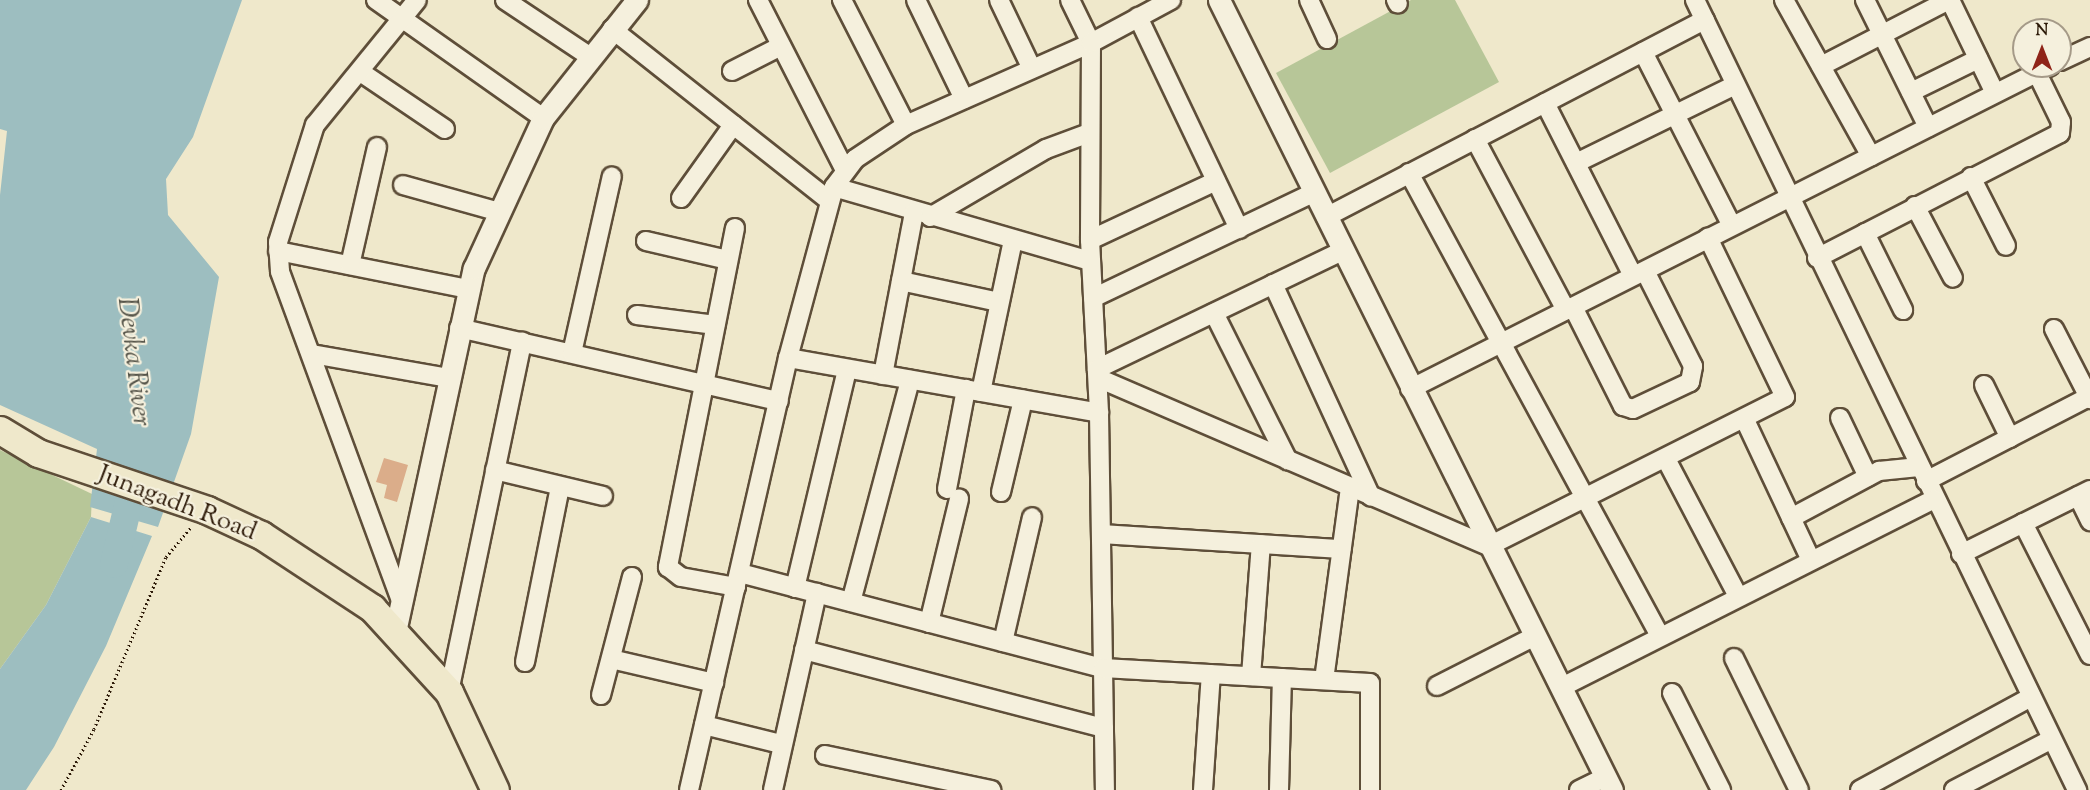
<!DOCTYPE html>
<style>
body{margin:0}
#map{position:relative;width:2090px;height:790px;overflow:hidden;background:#efe8cb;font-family:"Sorts Mill Goudy",serif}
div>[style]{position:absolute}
.green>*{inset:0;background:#b7c698}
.water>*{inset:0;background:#9dbec0}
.river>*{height:28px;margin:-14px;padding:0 14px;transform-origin:14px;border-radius:14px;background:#9dbec0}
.building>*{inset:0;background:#dbad8a}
.path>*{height:3px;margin-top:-1.5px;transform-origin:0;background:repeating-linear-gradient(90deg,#2d1a08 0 1.5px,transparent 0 4.5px)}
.roads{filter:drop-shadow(2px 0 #5e4e39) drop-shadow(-2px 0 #5e4e39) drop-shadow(0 2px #5e4e39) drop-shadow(0 -2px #5e4e39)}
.minor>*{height:18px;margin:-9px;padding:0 9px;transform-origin:9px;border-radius:9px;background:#f5f0dd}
.tertiary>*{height:21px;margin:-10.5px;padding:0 10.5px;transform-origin:10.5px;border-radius:10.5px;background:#f5f0dd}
.primary>*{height:27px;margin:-13.5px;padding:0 13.5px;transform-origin:13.5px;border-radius:13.5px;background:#efe8cb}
span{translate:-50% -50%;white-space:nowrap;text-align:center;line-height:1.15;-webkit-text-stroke:4.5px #f5f0dd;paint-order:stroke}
.street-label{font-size:26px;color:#2d1a08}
.water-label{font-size:27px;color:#545348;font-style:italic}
.north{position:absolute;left:2012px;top:18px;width:60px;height:60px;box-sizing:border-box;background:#f5f0dd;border:2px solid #a59a88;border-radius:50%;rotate:0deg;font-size:16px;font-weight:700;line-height:24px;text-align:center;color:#2d1a08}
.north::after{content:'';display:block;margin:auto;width:21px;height:27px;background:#8f2418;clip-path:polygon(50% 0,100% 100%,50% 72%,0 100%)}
</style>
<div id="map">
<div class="green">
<i style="clip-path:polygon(1411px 0,1455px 0,1499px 82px,1330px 173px,1276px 73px)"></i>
<i style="clip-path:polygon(0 450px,92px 494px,91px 517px,46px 605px,0 669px)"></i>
</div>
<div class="water">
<i style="clip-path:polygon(0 0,242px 0,193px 137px,166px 179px,168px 215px,219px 277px,191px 434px,158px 527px,90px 507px,97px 449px,0 405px,0 195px,7px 131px,0 129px)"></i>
<i style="clip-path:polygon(91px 517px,152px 536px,106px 646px,54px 747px,26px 790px,0 790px,0 669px,46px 605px)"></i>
</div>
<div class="river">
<i style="left:114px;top:564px;width:85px;rotate:-76.5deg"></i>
</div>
<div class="building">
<i style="clip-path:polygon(384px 458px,408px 465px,397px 502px,384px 498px,387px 485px,376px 482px)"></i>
</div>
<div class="path">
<i style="left:61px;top:790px;width:69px;rotate:-61.6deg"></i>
<i style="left:94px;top:729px;width:186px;rotate:-67.3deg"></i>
<i style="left:166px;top:557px;width:39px;rotate:-50deg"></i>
</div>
<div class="roads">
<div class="minor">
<i style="left:376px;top:0;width:204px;rotate:35.2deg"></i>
<i style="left:505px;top:0;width:101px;rotate:33.7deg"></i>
<i style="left:758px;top:0;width:191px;rotate:62.9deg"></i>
<i style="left:842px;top:0;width:140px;rotate:62.9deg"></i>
<i style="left:916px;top:0;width:110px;rotate:64.1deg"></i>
<i style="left:999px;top:0;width:76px;rotate:64.4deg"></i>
<i style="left:1070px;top:0;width:48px;rotate:64deg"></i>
<i style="left:1091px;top:43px;width:197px;rotate:90.3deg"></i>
<i style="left:1090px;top:240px;width:173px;rotate:87deg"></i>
<i style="left:1099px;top:413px;width:377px;rotate:89.1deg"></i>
<i style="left:1309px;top:0;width:43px;rotate:65.2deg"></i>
<i style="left:1396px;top:0;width:4px;rotate:63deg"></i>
<i style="left:1695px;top:0;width:878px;rotate:64.19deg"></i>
<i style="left:1784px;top:0;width:179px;rotate:60.9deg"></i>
<i style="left:1865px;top:0;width:142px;rotate:63.6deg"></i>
<i style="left:1950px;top:0;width:103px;rotate:64.2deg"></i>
<i style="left:1138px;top:17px;width:235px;rotate:64.5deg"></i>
<i style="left:612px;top:29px;width:274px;rotate:38.3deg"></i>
<i style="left:1643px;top:52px;width:195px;rotate:62.9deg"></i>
<i style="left:2060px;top:61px;width:33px;rotate:-25deg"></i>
<i style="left:1821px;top:66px;width:144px;rotate:-27.3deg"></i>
<i style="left:732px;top:71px;width:55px;rotate:-27deg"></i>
<i style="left:362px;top:73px;width:100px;rotate:34deg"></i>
<i style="left:1911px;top:92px;width:75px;rotate:-26.2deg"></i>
<i style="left:1545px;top:103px;width:194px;rotate:63deg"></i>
<i style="left:1475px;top:139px;width:194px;rotate:62deg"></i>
<i style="left:1576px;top:163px;width:177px;rotate:-26.1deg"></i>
<i style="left:1409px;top:173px;width:527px;rotate:61.54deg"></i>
<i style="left:1971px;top:177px;width:77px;rotate:63.1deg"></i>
<i style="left:403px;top:185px;width:101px;rotate:15.6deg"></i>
<i style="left:834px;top:187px;width:267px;rotate:16.1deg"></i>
<i style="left:681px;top:198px;width:90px;rotate:-54.5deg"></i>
<i style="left:1915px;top:206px;width:81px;rotate:62.2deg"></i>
<i style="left:930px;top:217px;width:134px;rotate:-30.4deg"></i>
<i style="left:1046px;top:149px;width:46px;rotate:-20.4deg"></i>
<i style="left:1326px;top:217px;width:427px;rotate:-27.5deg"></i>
<i style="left:735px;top:228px;width:346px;rotate:101.2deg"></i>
<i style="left:668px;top:567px;width:16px;rotate:38deg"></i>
<i style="left:681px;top:577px;width:56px;rotate:10.3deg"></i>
<i style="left:1865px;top:233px;width:86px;rotate:63.7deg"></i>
<i style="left:1090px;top:240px;width:139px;rotate:-25.1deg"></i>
<i style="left:646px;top:241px;width:84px;rotate:13deg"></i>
<i style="left:278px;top:251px;width:195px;rotate:11.3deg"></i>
<i style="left:1817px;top:258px;width:273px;rotate:-27.2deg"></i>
<i style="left:2060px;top:133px;width:11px;rotate:-85deg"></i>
<i style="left:2061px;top:122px;width:55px;rotate:-116.1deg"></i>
<i style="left:350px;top:265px;width:121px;rotate:-77.1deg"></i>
<i style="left:901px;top:281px;width:100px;rotate:12.1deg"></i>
<i style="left:1273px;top:284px;width:234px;rotate:65.3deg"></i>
<i style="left:1093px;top:298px;width:244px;rotate:-25.5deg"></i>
<i style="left:1573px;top:307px;width:111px;rotate:63.2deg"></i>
<i style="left:1623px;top:406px;width:10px;rotate:17deg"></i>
<i style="left:1633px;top:409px;width:63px;rotate:-25.3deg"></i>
<i style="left:1690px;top:382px;width:16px;rotate:-79deg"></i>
<i style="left:1693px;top:366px;width:106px;rotate:-116.8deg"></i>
<i style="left:1214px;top:313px;width:165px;rotate:63.4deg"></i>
<i style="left:637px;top:315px;width:79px;rotate:7.3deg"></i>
<i style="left:459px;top:328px;width:328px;rotate:12.9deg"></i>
<i style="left:2054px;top:329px;width:79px;rotate:62.8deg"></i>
<i style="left:572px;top:353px;width:181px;rotate:-77.3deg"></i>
<i style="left:312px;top:354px;width:138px;rotate:10deg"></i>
<i style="left:788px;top:358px;width:316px;rotate:10deg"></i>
<i style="left:1097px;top:369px;width:272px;rotate:-25.7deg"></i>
<i style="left:883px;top:375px;width:165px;rotate:-79.2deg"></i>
<i style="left:1098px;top:378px;width:426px;rotate:23.3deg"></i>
<i style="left:1489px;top:546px;width:331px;rotate:-26.7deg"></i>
<i style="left:1785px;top:397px;width:177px;rotate:-115.8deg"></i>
<i style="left:1984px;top:385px;width:59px;rotate:63.9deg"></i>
<i style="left:1410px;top:389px;width:717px;rotate:-26.78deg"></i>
<i style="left:981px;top:392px;width:155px;rotate:-78.1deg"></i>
<i style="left:1840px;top:418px;width:65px;rotate:64.6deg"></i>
<i style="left:1745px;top:420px;width:153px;rotate:64.8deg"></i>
<i style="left:1666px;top:459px;width:155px;rotate:62.3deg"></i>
<i style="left:495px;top:470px;width:111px;rotate:13.5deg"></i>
<i style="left:1926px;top:481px;width:183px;rotate:-27.3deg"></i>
<i style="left:947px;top:489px;width:102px;rotate:-79.2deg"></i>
<i style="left:1001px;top:492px;width:95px;rotate:-76.6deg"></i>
<i style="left:2078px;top:496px;width:28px;rotate:64deg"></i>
<i style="left:1791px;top:518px;width:100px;rotate:-28.1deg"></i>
<i style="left:1879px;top:471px;width:40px;rotate:-5.7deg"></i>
<i style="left:2023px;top:523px;width:148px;rotate:63.1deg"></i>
<i style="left:1101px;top:534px;width:241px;rotate:3.6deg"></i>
<i style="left:1961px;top:554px;width:144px;rotate:-26.4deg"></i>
<i style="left:740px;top:573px;width:375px;rotate:14.7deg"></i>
<i style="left:1103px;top:668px;width:267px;rotate:3.2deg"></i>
<i style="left:1370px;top:683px;width:107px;rotate:90deg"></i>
<i style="left:795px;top:588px;width:225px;rotate:-76.6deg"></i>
<i style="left:400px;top:598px;width:348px;rotate:-110.2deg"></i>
<i style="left:280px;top:271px;width:29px;rotate:-94deg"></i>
<i style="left:278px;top:242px;width:123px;rotate:-72.5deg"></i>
<i style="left:315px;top:125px;width:161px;rotate:-50.8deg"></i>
<i style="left:851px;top:602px;width:230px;rotate:-75.1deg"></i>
<i style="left:929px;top:623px;width:128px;rotate:-76.4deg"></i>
<i style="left:1003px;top:642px;width:128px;rotate:-76.9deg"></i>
<i style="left:804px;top:650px;width:310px;rotate:14.6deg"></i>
<i style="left:1734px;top:658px;width:147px;rotate:63.8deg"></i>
<i style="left:611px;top:659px;width:106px;rotate:13.1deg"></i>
<i style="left:525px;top:662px;width:178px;rotate:-78.7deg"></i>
<i style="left:1251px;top:676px;width:132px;rotate:-85.7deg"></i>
<i style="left:1324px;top:680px;width:194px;rotate:-82.3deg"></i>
<i style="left:1437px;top:686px;width:110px;rotate:-27deg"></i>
<i style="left:1562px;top:687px;width:417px;rotate:-26.8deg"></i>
<i style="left:449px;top:692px;width:358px;rotate:-78.2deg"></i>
<i style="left:1672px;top:693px;width:109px;rotate:63.2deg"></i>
<i style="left:601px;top:695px;width:122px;rotate:-75.3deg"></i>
<i style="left:704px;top:725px;width:79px;rotate:13.9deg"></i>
<i style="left:825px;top:755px;width:170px;rotate:11.9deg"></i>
<i style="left:689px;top:790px;width:443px;rotate:-77.1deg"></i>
<i style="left:788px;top:358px;width:177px;rotate:-74.9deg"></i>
<i style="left:834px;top:187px;width:35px;rotate:-53deg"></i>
<i style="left:855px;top:159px;width:61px;rotate:-33.7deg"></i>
<i style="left:906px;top:125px;width:202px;rotate:-23.9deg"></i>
<i style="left:1091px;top:43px;width:91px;rotate:-28.3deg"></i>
<i style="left:773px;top:790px;width:202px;rotate:-77.4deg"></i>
<i style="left:1203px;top:790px;width:116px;rotate:-86.1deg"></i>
<i style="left:1279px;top:790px;width:112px;rotate:-88.5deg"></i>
<i style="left:1579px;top:790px;width:30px;rotate:-26deg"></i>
<i style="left:1860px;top:790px;width:195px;rotate:-28.5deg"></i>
<i style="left:1954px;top:790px;width:110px;rotate:-27.5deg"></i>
</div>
<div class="tertiary">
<i style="left:1219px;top:0;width:882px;rotate:63.55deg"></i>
<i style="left:395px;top:632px;width:372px;rotate:-77.8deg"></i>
<i style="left:474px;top:268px;width:165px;rotate:-65.3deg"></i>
<i style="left:543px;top:118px;width:151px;rotate:-51.5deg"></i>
</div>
<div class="primary">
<i style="left:0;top:430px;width:44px;rotate:31.2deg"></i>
<i style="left:38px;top:453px;width:178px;rotate:18.6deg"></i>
<i style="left:207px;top:510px;width:60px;rotate:24.8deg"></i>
<i style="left:261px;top:535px;width:133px;rotate:33.3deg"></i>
<i style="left:372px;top:608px;width:114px;rotate:47.5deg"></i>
<i style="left:449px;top:692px;width:108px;rotate:64.9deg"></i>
</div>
</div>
<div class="street-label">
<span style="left:177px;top:504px;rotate:21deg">Junagadh Road</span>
</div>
<div class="water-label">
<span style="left:133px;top:362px;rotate:83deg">Devka River</span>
</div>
<div class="north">N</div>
</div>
